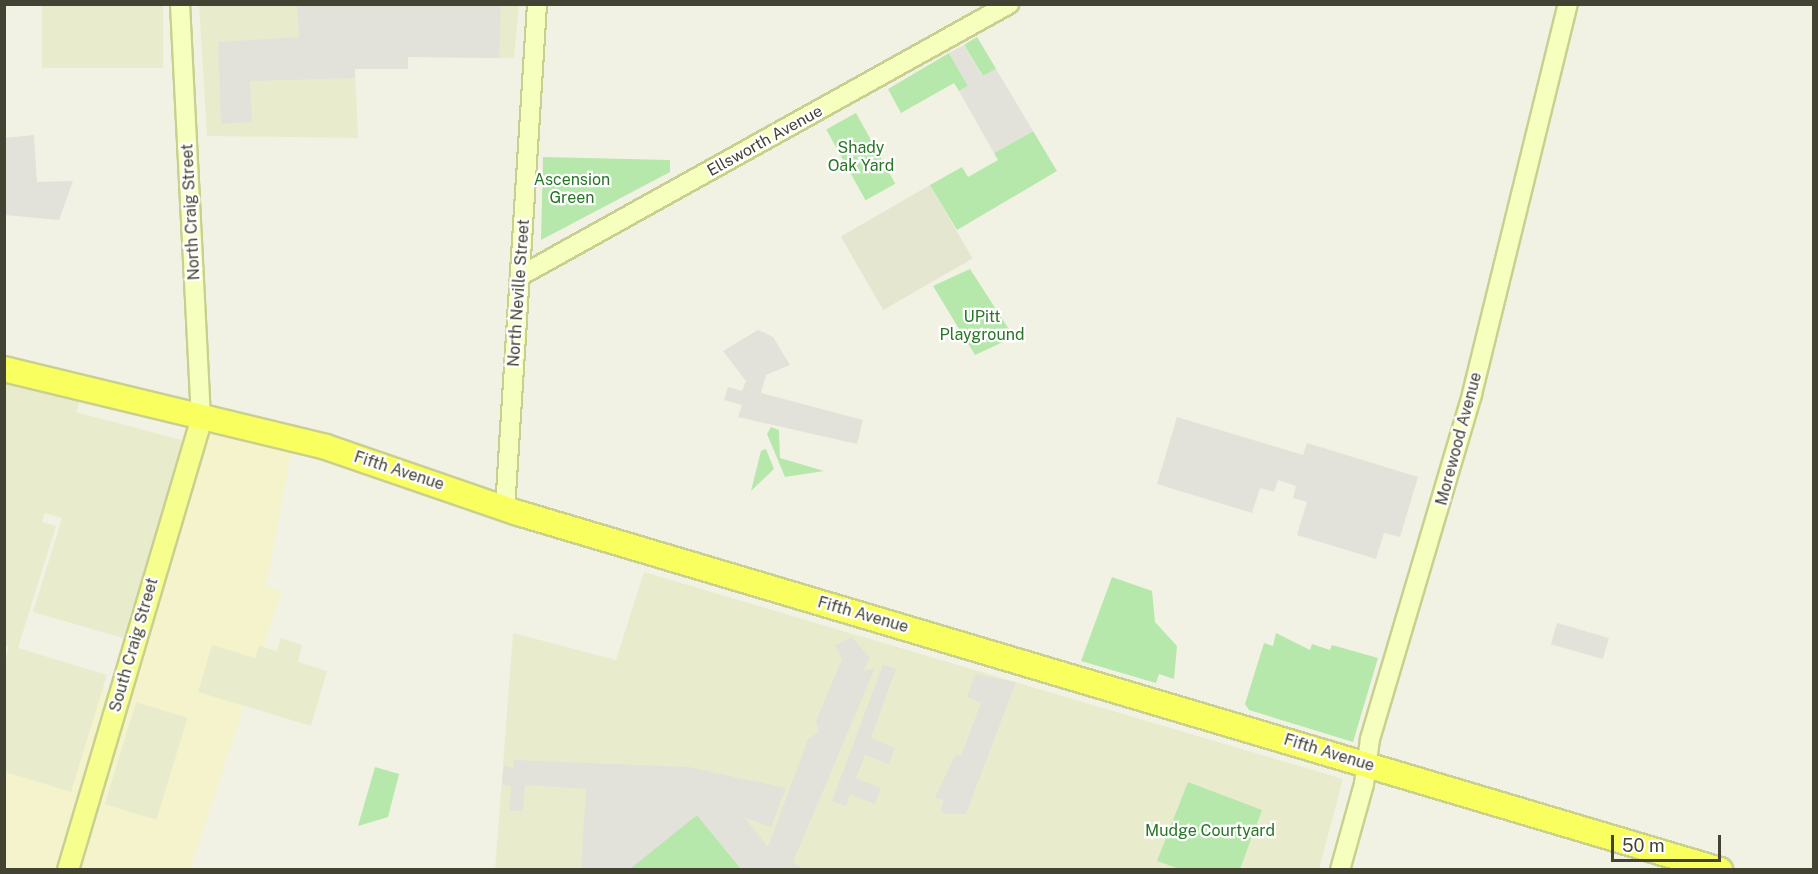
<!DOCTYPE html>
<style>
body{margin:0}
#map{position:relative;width:1818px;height:874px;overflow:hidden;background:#f1f2e3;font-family:"Public Sans",sans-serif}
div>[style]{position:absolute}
.residential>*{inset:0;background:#e5e6d0;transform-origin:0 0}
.commercial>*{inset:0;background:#f5f3cc}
.education>*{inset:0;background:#e9eccc;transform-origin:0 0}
.green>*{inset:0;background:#b5e8aa;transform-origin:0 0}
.parking>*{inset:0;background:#e2e2db;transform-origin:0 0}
.roads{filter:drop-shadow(2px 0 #c9d08f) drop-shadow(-2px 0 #c9d08f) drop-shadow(0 2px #c9d08f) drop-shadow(0 -2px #c9d08f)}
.secondary>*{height:18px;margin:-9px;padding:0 9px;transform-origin:9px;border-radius:9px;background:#f7ffbf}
.primary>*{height:20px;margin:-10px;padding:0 10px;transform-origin:10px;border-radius:10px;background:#f6ff8e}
.highway>*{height:24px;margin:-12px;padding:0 12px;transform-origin:12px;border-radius:12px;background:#faff60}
span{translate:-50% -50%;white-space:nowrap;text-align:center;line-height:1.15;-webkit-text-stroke:4.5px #fff;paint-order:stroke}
.street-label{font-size:16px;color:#434333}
.park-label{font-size:16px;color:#277626}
.frame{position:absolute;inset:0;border:6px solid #434333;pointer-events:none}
.scale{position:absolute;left:1611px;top:835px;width:110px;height:27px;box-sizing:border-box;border:3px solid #434333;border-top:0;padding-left:8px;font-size:18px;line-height:21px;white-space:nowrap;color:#434333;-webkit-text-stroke:4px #fff;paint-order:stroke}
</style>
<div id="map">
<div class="residential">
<i style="left:930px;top:185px;width:85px;height:103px;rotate:60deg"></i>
</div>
<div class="commercial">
<i style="clip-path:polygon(202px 420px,294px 438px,266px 587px,282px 591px,190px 869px,5px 869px,4px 660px,122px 695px)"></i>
</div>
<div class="education">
<i style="left:42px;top:5px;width:121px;height:63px"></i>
<i style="clip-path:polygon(199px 5px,423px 4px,519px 6px,514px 58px,408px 57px,408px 69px,355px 69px,358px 138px,207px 136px)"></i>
<i style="clip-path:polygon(4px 369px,83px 391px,76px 412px,185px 441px,123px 638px,33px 612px,62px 518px,45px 513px,42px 522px,56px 526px,18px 648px,107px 675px,71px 792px,5px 772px,4px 663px,9px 647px,4px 645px)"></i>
<i style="clip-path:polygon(644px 572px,1343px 779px,1319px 869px,495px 870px,513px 633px,616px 660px)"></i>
<i style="clip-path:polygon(281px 638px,302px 645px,298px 662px,327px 671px,311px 726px,198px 692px,212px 645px,255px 658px,259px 646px,277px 651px)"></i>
<i style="left:136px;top:702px;width:54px;height:107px;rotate:17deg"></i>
</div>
<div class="green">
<i style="left:977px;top:37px;width:37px;height:15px;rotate:59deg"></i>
<i style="clip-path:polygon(949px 53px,968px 86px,959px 91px,954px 83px,901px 113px,888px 89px)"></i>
<i style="left:856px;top:113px;width:81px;height:34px;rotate:61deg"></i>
<i style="clip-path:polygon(1033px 131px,1057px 171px,957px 230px,930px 185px,962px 167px,968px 177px,998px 160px,994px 153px)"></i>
<i style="clip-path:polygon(543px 157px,670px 160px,670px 172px,541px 240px)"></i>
<i style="clip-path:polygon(970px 269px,1014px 337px,975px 355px,933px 286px)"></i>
<i style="clip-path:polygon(771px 427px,779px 430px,780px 458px,824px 471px,785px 477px,767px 434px)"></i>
<i style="clip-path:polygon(766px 449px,774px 469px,751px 491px,761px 451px)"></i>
<i style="clip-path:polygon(1112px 577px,1152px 591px,1155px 622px,1177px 646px,1174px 679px,1159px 674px,1156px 683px,1081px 661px)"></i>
<i style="clip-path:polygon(1276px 633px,1310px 650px,1312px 644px,1330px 650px,1332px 645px,1378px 658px,1353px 742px,1249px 710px,1245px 704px,1264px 643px,1273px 646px)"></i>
<i style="clip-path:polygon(375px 767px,399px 774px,388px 817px,358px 826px)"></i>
<i style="clip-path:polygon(1188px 782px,1262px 810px,1240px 869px,1180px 869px,1157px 861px)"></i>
<i style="clip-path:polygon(697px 815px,741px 869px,626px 870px)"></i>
</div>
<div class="parking">
<i style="clip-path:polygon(297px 5px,501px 6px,499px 58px,408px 57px,408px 69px,355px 69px,355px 78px,250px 81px,252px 122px,221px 124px,218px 42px,299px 37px)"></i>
<i style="clip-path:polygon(964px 45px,982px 76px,996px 69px,1033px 131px,994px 153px,959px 91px,968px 86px,949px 53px)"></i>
<i style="clip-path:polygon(34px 135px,37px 182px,73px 181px,59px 220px,5px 215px,5px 138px)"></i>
<i style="clip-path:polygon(758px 330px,773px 337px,790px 365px,766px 375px,761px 393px,863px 420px,857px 444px,738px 417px,742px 405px,724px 400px,728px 387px,742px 391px,746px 381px,723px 351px)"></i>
<i style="clip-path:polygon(1177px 417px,1303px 455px,1307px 443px,1418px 477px,1400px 537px,1384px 533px,1376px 559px,1297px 535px,1307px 502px,1293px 498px,1296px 486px,1278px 480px,1274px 492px,1260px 488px,1252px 513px,1157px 484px)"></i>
<i style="left:1557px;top:623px;width:54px;height:22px;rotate:16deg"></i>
<i style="clip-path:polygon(852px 637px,870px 658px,863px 671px,875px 668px,793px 862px,804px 869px,741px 869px,697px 815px,630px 869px,581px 869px,586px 789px,525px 785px,523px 811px,509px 811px,511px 786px,502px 785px,504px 765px,513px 768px,514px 760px,689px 767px,786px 788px,771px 827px,745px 818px,768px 847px,808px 739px,819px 732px,816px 721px,842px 659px,835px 645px)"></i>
<i style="clip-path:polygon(883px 664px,896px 669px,871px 738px,895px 748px,889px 764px,865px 755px,856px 778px,881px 788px,875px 804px,850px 794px,846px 806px,832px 801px)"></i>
<i style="clip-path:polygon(975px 674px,1016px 682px,966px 814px,946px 814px,940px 811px,944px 800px,935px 797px,956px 754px,961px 756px,981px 703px,967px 697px)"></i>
</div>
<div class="roads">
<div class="secondary">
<i style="left:180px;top:4px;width:418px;rotate:87.1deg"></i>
<i style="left:520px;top:276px;width:560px;rotate:-29.08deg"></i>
<i style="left:505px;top:509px;width:506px;rotate:-86.37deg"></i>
<i style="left:1340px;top:870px;width:89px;rotate:-74.4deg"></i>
<i style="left:1364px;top:784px;width:45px;rotate:-82.4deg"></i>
<i style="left:1370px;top:739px;width:360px;rotate:-73.5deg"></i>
<i style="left:1472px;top:394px;width:402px;rotate:-76.2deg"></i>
</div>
<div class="primary">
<i style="left:68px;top:870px;width:468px;rotate:-73.5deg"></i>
</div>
<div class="highway">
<i style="left:4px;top:369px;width:331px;rotate:13.6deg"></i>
<i style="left:326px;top:447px;width:203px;rotate:19deg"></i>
<i style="left:518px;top:513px;width:1254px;rotate:16.54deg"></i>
</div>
</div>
<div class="street-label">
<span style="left:765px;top:141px;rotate:-29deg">Ellsworth Avenue</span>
<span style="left:191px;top:212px;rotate:-93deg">North Craig Street</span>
<span style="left:519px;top:293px;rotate:-86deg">North Neville Street</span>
<span style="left:1459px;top:439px;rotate:-75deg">Morewood Avenue</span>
<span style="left:399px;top:471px;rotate:18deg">Fifth Avenue</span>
<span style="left:863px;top:615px;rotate:16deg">Fifth Avenue</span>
<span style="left:134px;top:645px;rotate:-74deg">South Craig Street</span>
<span style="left:1329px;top:753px;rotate:17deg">Fifth Avenue</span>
</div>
<div class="park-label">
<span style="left:861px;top:157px">Shady<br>Oak Yard</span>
<span style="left:572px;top:189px">Ascension<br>Green</span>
<span style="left:982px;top:326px">UPitt<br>Playground</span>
<span style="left:1210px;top:831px">Mudge Courtyard</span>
</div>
<div class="frame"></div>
<div class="scale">50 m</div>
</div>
